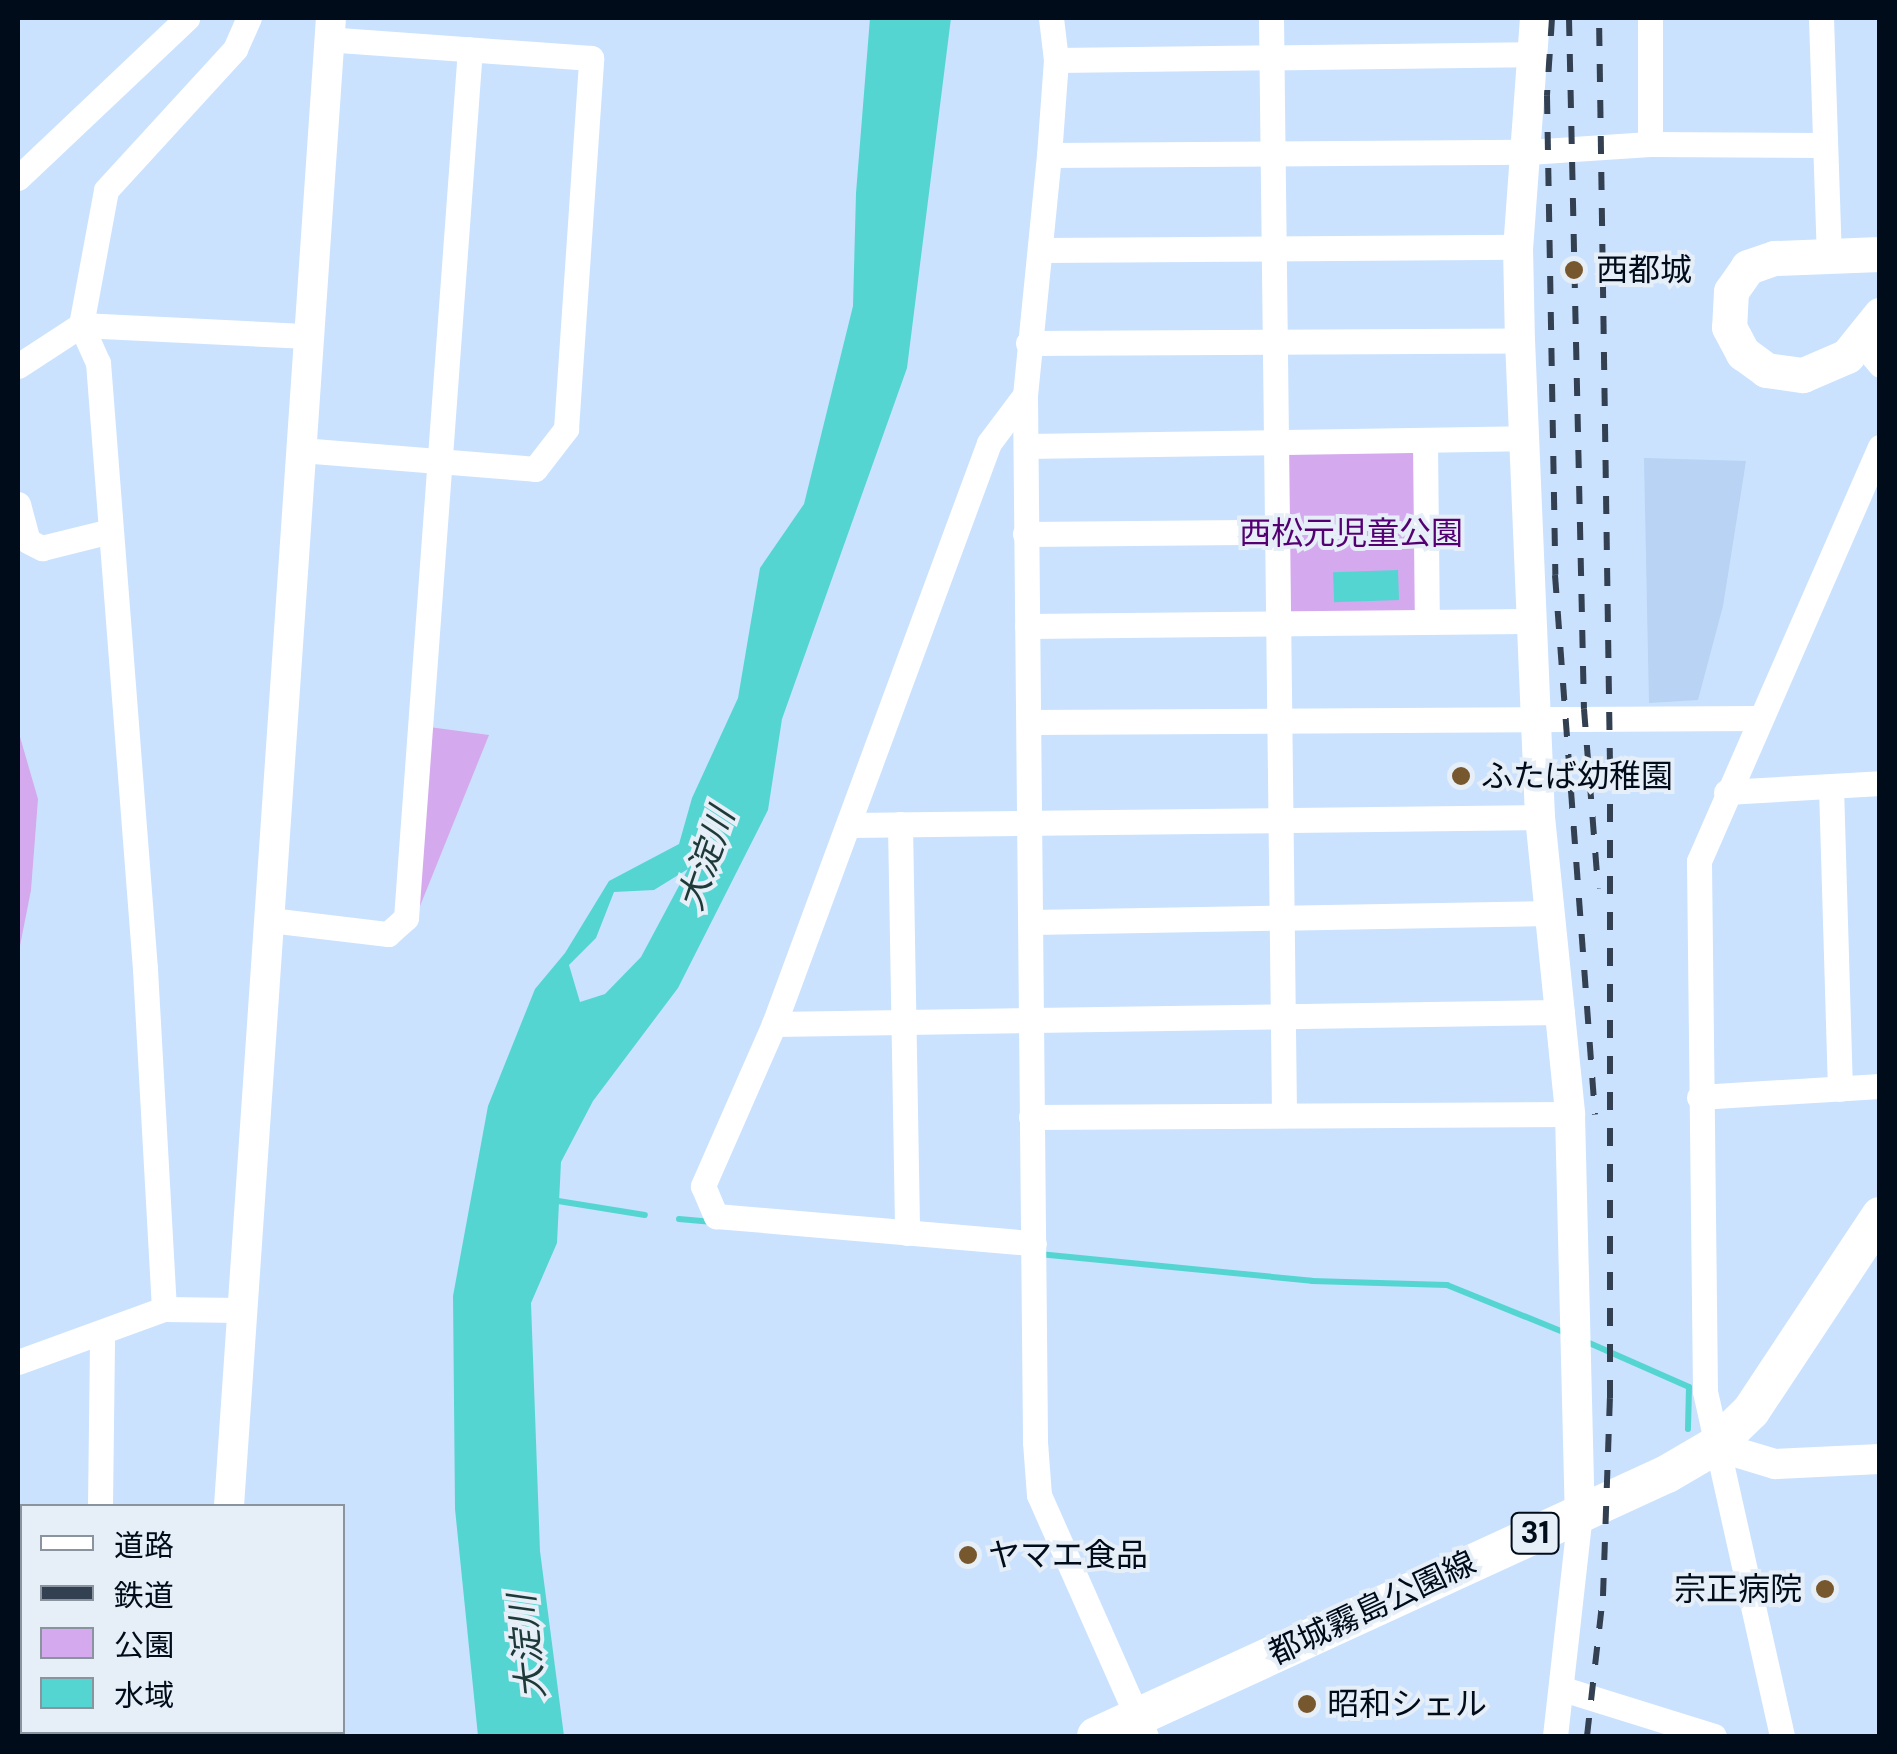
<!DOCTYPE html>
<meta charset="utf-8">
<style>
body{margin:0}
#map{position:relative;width:1897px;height:1754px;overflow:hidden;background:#cae2fe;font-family:"DM Sans","Noto Sans JP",sans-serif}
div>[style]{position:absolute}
.built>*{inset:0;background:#b8d3f3}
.green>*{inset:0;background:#d5a9ee;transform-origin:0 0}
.water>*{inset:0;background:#55d5d2;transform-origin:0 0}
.stream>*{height:6px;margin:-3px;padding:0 3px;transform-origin:3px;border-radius:3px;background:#55d5d2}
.minor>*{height:25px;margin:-12.5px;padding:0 12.5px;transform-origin:12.5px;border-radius:12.5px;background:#fff}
.tertiary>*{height:30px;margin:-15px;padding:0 15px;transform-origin:15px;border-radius:15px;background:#fff}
.secondary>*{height:35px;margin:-17.5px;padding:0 17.5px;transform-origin:17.5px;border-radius:17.5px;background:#fff}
.primary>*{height:38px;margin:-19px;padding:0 19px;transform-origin:19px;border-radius:19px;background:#fff}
.rail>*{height:6px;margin-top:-3px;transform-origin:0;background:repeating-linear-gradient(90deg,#324052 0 18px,transparent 0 36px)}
.dots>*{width:28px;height:28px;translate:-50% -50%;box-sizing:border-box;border:5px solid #e6eef7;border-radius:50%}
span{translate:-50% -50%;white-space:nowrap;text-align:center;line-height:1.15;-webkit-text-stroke:8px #e6eef7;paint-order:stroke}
.shield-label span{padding:2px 8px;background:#e6eef7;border:2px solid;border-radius:8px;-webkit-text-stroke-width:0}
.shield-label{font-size:30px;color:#010c1b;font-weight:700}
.poi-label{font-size:32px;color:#010c1b}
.left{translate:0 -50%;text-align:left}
.right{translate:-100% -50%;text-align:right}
.park-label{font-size:32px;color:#540073}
.street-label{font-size:32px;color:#010c1b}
.water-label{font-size:35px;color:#1d3938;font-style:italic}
.frame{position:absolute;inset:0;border:20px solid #010c1b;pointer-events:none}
.legend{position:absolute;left:20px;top:1504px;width:325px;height:230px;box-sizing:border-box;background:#e6eef7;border:2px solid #8a949f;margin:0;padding:12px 18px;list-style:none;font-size:30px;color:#010c1b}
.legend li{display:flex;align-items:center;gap:20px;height:50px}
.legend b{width:50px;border:2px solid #8a949f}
</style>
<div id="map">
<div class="built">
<i style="clip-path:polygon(1644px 458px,1746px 461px,1723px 606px,1698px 700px,1649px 703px)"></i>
</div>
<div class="green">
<i style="left:1275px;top:442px;width:150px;height:182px"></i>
<i style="clip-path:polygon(429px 727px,489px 735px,416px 916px)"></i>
<i style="clip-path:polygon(18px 730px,38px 799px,31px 890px,18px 956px)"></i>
</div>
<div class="water">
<i style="clip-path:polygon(evenodd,870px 18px,951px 18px,907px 368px,782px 719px,768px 810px,678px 988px,593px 1101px,561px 1162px,557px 1243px,531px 1303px,540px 1551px,564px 1736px,478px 1736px,455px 1509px,453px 1296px,488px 1106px,535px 989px,565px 953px,609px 881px,679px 844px,692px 798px,738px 698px,760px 568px,804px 504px,853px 306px,856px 193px,870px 18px,688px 869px,641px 957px,605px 994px,580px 1002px,569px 965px,596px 938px,614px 892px,654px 890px,688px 869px)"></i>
<i style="left:1398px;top:570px;width:30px;height:65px;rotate:88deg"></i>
</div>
<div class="stream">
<i style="left:552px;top:1200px;width:94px;rotate:9.2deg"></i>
<i style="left:679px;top:1219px;width:34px;rotate:5deg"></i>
<i style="left:1039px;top:1254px;width:274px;rotate:5.6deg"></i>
<i style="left:1312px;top:1281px;width:135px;rotate:1.7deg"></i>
<i style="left:1447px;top:1285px;width:128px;rotate:22deg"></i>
<i style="left:1587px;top:1342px;width:111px;rotate:23.8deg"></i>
<i style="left:1689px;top:1387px;width:42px;rotate:91.4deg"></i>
</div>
<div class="minor">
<i style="left:1051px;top:18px;width:42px;rotate:83.2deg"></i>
<i style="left:1056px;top:60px;width:95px;rotate:94.2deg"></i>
<i style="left:1049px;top:155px;width:241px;rotate:95.7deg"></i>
<i style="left:1025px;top:395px;width:1047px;rotate:89.45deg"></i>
<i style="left:1035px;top:1442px;width:53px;rotate:85.7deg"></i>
<i style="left:1039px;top:1495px;width:264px;rotate:66.1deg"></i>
<i style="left:1271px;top:18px;width:1097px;rotate:89.32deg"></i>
<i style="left:1650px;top:18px;width:126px;rotate:90deg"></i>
<i style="left:1650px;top:144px;width:172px;rotate:0.3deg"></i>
<i style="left:1821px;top:18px;width:239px;rotate:88.1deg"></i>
<i style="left:1056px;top:60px;width:478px;rotate:-0.7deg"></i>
<i style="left:1049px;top:155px;width:479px;rotate:-0.4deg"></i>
<i style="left:1528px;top:152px;width:122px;rotate:-3.8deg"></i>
<i style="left:18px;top:178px;width:233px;rotate:-43.4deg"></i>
<i style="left:1042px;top:250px;width:476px;rotate:-0.4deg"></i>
<i style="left:1861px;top:342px;width:30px;rotate:50deg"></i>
<i style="left:1028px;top:343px;width:492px;rotate:-0.3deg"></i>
<i style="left:18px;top:366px;width:75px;rotate:-33.1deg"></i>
<i style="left:81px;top:325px;width:228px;rotate:2.8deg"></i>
<i style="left:1025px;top:395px;width:60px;rotate:126.9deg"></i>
<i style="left:989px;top:443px;width:620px;rotate:110.31deg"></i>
<i style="left:774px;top:1024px;width:177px;rotate:113.7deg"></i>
<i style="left:703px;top:1186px;width:33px;rotate:67deg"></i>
<i style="left:716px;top:1216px;width:319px;rotate:4.9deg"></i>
<i style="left:1425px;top:442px;width:179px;rotate:89.4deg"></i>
<i style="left:1026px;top:446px;width:497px;rotate:-0.9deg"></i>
<i style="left:301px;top:450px;width:235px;rotate:4.6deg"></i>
<i style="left:535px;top:469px;width:51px;rotate:-52.2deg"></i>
<i style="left:566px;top:429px;width:372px;rotate:-86.1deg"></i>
<i style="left:591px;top:58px;width:263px;rotate:-175.9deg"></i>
<i style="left:18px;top:504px;width:38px;rotate:75deg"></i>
<i style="left:28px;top:541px;width:16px;rotate:27deg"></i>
<i style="left:42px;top:548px;width:70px;rotate:-14deg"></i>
<i style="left:1025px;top:534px;width:251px;rotate:-0.5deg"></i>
<i style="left:1027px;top:626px;width:502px;rotate:-0.57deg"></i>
<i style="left:1029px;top:722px;width:730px;rotate:-0.31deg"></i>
<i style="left:1831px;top:787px;width:302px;rotate:88.3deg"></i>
<i style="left:1726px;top:792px;width:154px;rotate:-3.3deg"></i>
<i style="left:900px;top:824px;width:409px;rotate:89deg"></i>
<i style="left:850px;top:825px;width:690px;rotate:-0.66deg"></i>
<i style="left:270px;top:920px;width:119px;rotate:6.8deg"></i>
<i style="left:388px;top:934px;width:24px;rotate:-42deg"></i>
<i style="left:406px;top:918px;width:871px;rotate:-85.79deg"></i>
<i style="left:1031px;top:922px;width:520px;rotate:-0.99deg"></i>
<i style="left:774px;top:1024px;width:788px;rotate:-0.87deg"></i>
<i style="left:1699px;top:1097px;width:181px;rotate:-3.5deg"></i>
<i style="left:1031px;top:1117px;width:539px;rotate:-0.32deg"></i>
<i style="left:164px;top:1309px;width:341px;rotate:-93.2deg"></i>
<i style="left:145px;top:969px;width:608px;rotate:-94.43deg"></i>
<i style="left:98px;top:363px;width:42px;rotate:-114.1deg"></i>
<i style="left:81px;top:325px;width:137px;rotate:-79.5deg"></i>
<i style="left:106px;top:190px;width:191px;rotate:-47.5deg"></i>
<i style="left:235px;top:49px;width:34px;rotate:-66deg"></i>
<i style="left:18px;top:1362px;width:155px;rotate:-20deg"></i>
<i style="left:164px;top:1309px;width:78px;rotate:0.7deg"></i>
<i style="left:100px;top:1506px;width:172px;rotate:-89.3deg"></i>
<i style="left:18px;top:1647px;width:4px"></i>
<i style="left:1563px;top:1689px;width:158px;rotate:17.3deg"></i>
<i style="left:95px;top:1736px;width:4px;rotate:-90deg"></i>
<i style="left:1555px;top:1736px;width:225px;rotate:-83.6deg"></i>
<i style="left:1782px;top:1736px;width:353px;rotate:-102.6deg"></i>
<i style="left:1705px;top:1391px;width:530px;rotate:-90.65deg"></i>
<i style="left:1699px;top:861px;width:452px;rotate:-66.4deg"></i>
</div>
<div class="tertiary">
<i style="left:1535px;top:18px;width:230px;rotate:94.2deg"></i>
<i style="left:1518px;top:247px;width:93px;rotate:88.8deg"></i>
<i style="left:1520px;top:340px;width:477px;rotate:87.6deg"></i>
<i style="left:1540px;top:817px;width:299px;rotate:84.2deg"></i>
<i style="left:1570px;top:1114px;width:398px;rotate:88.6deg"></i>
<i style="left:1715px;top:1446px;width:63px;rotate:16.7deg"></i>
<i style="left:1775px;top:1464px;width:105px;rotate:-2.7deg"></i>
<i style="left:229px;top:1506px;width:1491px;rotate:-86.08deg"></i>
<i style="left:257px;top:1732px;width:4px;rotate:76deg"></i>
</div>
<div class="secondary">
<i style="left:1880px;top:254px;width:106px;rotate:177.8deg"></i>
<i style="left:1774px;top:258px;width:28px;rotate:161deg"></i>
<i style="left:1748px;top:267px;width:29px;rotate:125deg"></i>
<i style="left:1731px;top:291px;width:36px;rotate:93deg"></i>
<i style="left:1729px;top:327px;width:30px;rotate:62deg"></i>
<i style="left:1743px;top:353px;width:29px;rotate:36deg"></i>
<i style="left:1766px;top:370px;width:37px;rotate:8deg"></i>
<i style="left:1803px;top:375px;width:48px;rotate:-23.4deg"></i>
<i style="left:1847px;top:356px;width:53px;rotate:-51.2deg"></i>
</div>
<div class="primary">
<i style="left:1096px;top:1736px;width:628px;rotate:-24.65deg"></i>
<i style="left:1667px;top:1474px;width:56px;rotate:-30.3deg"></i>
<i style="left:1715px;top:1446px;width:50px;rotate:-44.2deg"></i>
<i style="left:1751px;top:1411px;width:234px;rotate:-56.5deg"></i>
</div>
<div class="rail">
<i style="left:1552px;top:18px;width:78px;rotate:93.7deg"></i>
<i style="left:1547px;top:96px;width:479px;rotate:89deg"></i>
<i style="left:1555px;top:575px;width:541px;rotate:85.76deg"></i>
<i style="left:1569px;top:18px;width:691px;rotate:88.76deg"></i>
<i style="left:1584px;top:709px;width:180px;rotate:85.5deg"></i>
<i style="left:1587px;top:1736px;width:141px;rotate:-83.5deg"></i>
<i style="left:1603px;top:1596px;width:198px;rotate:-88deg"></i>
<i style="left:1610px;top:1398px;width:632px;rotate:-90deg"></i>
<i style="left:1610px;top:766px;width:748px;rotate:-90.84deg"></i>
</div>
<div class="dots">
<i style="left:1574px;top:270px;background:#77572d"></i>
<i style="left:1461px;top:776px;background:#77572d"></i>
<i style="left:968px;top:1555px;background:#77572d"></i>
<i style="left:1825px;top:1589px;background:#77572d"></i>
<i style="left:1307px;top:1704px;background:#77572d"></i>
</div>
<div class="shield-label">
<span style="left:1535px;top:1533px">31</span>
</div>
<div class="poi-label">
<span class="left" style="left:1596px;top:270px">西都城</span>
<span class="left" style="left:1481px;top:776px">ふたば幼稚園</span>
<span class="left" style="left:988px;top:1555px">ヤマエ食品</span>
<span class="right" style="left:1802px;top:1589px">宗正病院</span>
<span class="left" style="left:1327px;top:1704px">昭和シェル</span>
</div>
<div class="park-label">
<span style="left:1351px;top:533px">西松元児童公園</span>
</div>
<div class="street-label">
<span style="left:1372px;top:1608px;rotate:-25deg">都城霧島公園線</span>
</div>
<div class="water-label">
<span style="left:706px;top:859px;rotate:-71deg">大淀川</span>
<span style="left:527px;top:1647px;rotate:-96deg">大淀川</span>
</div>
<div class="frame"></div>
<ul class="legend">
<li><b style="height:12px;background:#fff"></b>道路</li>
<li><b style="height:12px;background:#324052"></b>鉄道</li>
<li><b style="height:28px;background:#d5a9ee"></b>公園</li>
<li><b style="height:28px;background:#55d5d2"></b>水域</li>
</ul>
</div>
